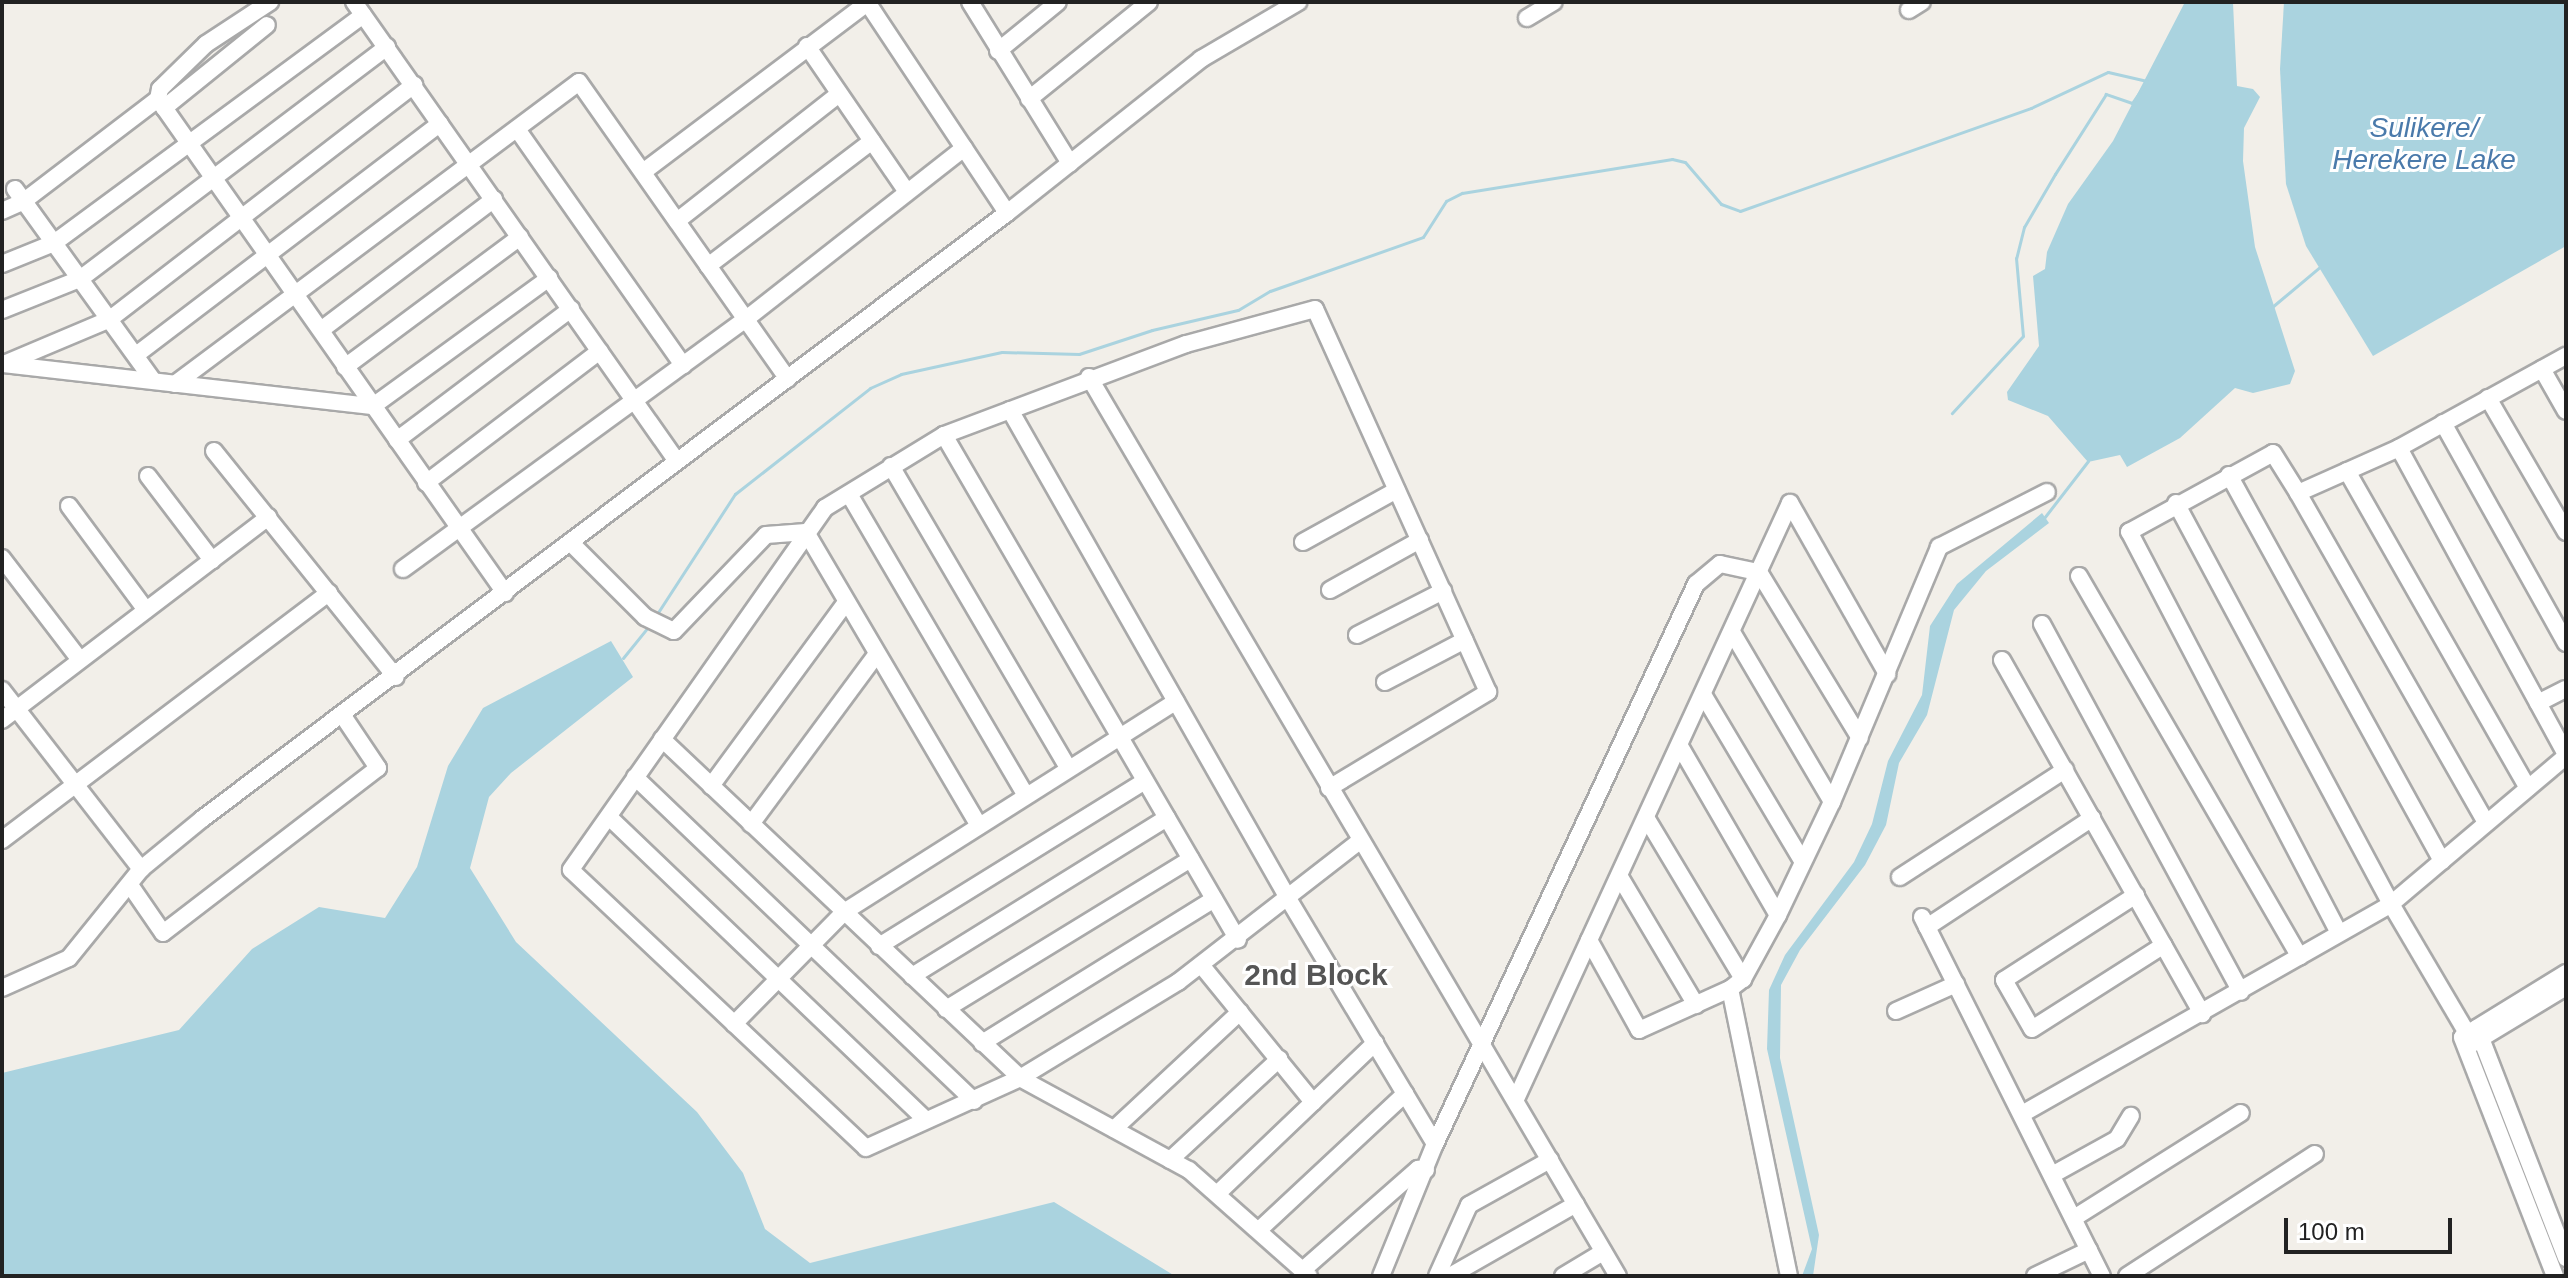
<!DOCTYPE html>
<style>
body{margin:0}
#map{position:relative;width:2568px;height:1278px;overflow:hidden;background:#f2efe9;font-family:Arial,sans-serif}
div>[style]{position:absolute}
.water>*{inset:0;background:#aad3df}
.stream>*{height:3px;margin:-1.5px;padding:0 1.5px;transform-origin:1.5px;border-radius:1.5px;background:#aad3df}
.roads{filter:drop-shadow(2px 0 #a9a9a9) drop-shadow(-2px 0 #a9a9a9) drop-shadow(0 2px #a9a9a9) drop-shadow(0 -2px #a9a9a9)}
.minor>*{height:16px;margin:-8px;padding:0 8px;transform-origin:8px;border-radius:8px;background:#fff}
span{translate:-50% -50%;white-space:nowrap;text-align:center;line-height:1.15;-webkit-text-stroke:6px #fff;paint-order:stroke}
.water-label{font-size:28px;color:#4a7aab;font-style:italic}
.quarter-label{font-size:30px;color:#555;font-weight:700}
.frame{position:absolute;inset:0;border:4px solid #222;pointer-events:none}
.scale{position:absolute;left:2284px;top:1218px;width:168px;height:36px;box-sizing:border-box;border:4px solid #222;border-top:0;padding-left:10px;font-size:24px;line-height:28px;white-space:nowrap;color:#222;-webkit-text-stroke:6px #fff;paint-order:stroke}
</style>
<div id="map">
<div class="water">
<i style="clip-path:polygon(2185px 2px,2233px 3px,2237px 86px,2253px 89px,2260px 97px,2244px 128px,2243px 161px,2255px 247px,2295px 371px,2290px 384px,2253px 393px,2235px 388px,2180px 438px,2127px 467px,2120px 455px,2088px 462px,2048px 416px,2008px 400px,2007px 392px,2039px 346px,2033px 276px,2045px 269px,2047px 252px,2068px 204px,2113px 141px)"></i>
<i style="clip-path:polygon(2284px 2px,2566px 2px,2566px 246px,2373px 356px,2306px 246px,2286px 184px,2280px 69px)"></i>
<i style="clip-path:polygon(2042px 513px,2049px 523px,1986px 571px,1954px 610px,1927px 715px,1899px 763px,1886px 825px,1865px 865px,1800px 950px,1781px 985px,1780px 1058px,1819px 1235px,1813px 1276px,1802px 1276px,1812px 1249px,1767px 1049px,1769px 990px,1785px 955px,1854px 862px,1872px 824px,1888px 761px,1922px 695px,1930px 626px,1957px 584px)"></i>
<i style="clip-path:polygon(611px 641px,633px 677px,511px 773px,489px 797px,470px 868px,516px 942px,697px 1112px,743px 1173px,765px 1229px,810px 1263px,1054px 1202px,1175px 1276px,2px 1276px,2px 1073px,179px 1030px,252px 949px,319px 907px,385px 918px,417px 867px,448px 766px,483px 708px)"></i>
</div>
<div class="stream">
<i style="left:2272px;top:307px;width:64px;rotate:-39.9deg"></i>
<i style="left:2044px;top:518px;width:72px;rotate:-52.3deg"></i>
<i style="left:655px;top:617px;width:147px;rotate:-57deg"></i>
<i style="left:735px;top:494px;width:172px;rotate:-38.1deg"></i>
<i style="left:870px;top:388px;width:34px;rotate:-24deg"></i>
<i style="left:901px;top:374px;width:103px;rotate:-12.3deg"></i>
<i style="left:1002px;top:352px;width:77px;rotate:1.5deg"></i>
<i style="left:1079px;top:354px;width:77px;rotate:-18.2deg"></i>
<i style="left:1152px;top:330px;width:88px;rotate:-13.1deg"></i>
<i style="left:1238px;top:310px;width:37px;rotate:-31deg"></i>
<i style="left:1270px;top:291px;width:162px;rotate:-19.4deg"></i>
<i style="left:1423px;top:237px;width:43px;rotate:-57.4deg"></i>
<i style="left:1446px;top:201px;width:18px;rotate:-27deg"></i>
<i style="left:1462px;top:193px;width:213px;rotate:-9.2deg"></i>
<i style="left:1672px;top:159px;width:13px;rotate:13deg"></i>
<i style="left:1685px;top:162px;width:55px;rotate:49.4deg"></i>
<i style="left:1721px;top:204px;width:20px;rotate:20deg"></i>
<i style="left:1740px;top:211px;width:309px;rotate:-19.5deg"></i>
<i style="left:2031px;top:108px;width:85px;rotate:-25.1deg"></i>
<i style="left:2108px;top:72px;width:40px;rotate:13deg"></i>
<i style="left:2147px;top:81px;width:27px;rotate:124deg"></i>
<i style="left:2132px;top:103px;width:28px;rotate:-161deg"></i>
<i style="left:2106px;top:94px;width:95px;rotate:122.5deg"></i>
<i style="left:2055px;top:174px;width:61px;rotate:120.3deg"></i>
<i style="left:2024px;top:227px;width:32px;rotate:104deg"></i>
<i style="left:2016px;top:258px;width:78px;rotate:84.9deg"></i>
<i style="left:2023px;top:336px;width:105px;rotate:132.7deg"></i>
<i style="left:623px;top:658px;width:40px;rotate:-51deg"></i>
</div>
<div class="roads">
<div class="minor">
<i style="left:354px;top:2px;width:560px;rotate:54.89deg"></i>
<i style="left:867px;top:2px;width:253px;rotate:56.4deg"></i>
<i style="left:970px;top:2px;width:190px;rotate:58.2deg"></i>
<i style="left:1909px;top:10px;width:15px;rotate:-32deg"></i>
<i style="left:1527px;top:18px;width:31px;rotate:-31deg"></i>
<i style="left:807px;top:46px;width:177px;rotate:55.6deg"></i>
<i style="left:998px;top:51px;width:77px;rotate:-39.2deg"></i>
<i style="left:158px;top:99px;width:604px;rotate:54.91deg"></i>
<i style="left:1029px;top:99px;width:154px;rotate:-38.9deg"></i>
<i style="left:164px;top:108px;width:132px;rotate:-38.9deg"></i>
<i style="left:517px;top:129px;width:289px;rotate:54.9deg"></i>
<i style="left:643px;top:172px;width:281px;rotate:-37deg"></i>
<i style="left:15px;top:189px;width:236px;rotate:54.2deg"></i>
<i style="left:2px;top:211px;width:24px;rotate:-24deg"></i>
<i style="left:24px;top:201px;width:168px;rotate:-37.3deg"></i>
<i style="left:158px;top:99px;width:10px;rotate:-79deg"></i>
<i style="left:160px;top:89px;width:64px;rotate:-44.4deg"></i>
<i style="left:206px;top:44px;width:77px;rotate:-33.3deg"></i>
<i style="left:677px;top:221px;width:206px;rotate:-38.1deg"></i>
<i style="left:2px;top:264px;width:56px;rotate:-22deg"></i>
<i style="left:54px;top:243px;width:384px;rotate:-36.4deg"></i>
<i style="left:708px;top:266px;width:206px;rotate:-37.3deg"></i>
<i style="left:2px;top:310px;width:84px;rotate:-21.7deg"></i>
<i style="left:80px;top:279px;width:385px;rotate:-37.1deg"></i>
<i style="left:321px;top:330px;width:217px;rotate:-37.1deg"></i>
<i style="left:136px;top:355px;width:382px;rotate:-37.3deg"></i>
<i style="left:6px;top:363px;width:113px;rotate:-22.9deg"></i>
<i style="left:110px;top:319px;width:384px;rotate:-37.6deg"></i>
<i style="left:2px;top:364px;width:373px;rotate:6.5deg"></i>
<i style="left:373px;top:406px;width:218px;rotate:-36deg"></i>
<i style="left:345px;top:367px;width:218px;rotate:-36.6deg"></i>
<i style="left:2542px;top:369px;width:48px;rotate:60.3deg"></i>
<i style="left:1089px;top:377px;width:1043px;rotate:59.53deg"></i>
<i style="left:175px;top:384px;width:504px;rotate:-36.78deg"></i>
<i style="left:579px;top:82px;width:363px;rotate:54.9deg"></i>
<i style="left:2488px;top:398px;width:155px;rotate:59.8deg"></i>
<i style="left:1010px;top:410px;width:564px;rotate:60.34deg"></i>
<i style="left:1289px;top:900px;width:284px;rotate:59.1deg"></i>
<i style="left:2443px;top:423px;width:252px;rotate:60.8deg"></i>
<i style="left:944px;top:435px;width:584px;rotate:59.79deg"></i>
<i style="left:397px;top:440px;width:218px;rotate:-37deg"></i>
<i style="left:2399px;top:448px;width:349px;rotate:61.4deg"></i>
<i style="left:214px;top:451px;width:290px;rotate:51.2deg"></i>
<i style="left:891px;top:466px;width:351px;rotate:59.6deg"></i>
<i style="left:2347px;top:471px;width:365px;rotate:60.3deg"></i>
<i style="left:2229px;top:475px;width:441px;rotate:61.1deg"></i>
<i style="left:148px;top:476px;width:106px;rotate:52.7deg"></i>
<i style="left:426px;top:483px;width:218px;rotate:-37.2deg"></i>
<i style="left:2298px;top:493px;width:380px;rotate:60.3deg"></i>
<i style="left:849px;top:494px;width:350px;rotate:59.6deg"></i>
<i style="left:1790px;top:503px;width:197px;rotate:60.4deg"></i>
<i style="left:2176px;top:503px;width:455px;rotate:61.8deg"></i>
<i style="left:2391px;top:904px;width:150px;rotate:59.5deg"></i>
<i style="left:69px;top:506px;width:129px;rotate:53.5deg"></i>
<i style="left:570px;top:542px;width:106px;rotate:45deg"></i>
<i style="left:645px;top:617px;width:32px;rotate:26deg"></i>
<i style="left:674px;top:631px;width:133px;rotate:-46.2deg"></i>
<i style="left:766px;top:535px;width:40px;rotate:-4.3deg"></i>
<i style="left:806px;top:532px;width:341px;rotate:59.5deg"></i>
<i style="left:1303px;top:542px;width:107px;rotate:-29deg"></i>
<i style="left:2px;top:558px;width:128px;rotate:52.6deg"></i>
<i style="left:403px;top:569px;width:424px;rotate:-36.1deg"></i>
<i style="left:746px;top:319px;width:277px;rotate:-38.1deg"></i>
<i style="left:2079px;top:576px;width:440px;rotate:59.9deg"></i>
<i style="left:1330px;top:590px;width:103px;rotate:-29.1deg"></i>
<i style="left:2042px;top:624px;width:418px;rotate:61.6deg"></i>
<i style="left:1732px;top:632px;width:197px;rotate:59.5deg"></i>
<i style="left:1357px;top:635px;width:97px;rotate:-27.1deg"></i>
<i style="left:2002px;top:660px;width:407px;rotate:60.5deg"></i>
<i style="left:1385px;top:682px;width:90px;rotate:-27.7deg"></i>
<i style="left:2px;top:690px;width:227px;rotate:52.2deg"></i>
<i style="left:1704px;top:696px;width:193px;rotate:59.2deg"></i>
<i style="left:2538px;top:703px;width:31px;rotate:-27deg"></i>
<i style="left:2px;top:720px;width:335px;rotate:-37.3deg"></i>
<i style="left:662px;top:739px;width:493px;rotate:43.4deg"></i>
<i style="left:1020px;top:1078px;width:192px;rotate:28.6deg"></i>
<i style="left:1189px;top:1170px;width:160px;rotate:41.5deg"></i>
<i style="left:1681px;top:748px;width:193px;rotate:59.9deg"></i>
<i style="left:635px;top:777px;width:469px;rotate:43.7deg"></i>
<i style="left:711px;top:786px;width:228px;rotate:-53.7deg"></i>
<i style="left:1329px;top:788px;width:186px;rotate:-31.1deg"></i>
<i style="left:1488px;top:692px;width:420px;rotate:-114.3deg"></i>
<i style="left:1315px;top:309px;width:134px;rotate:164.8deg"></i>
<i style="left:1186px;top:344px;width:259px;rotate:159.4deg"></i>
<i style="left:944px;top:435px;width:140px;rotate:148.5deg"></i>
<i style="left:825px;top:508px;width:442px;rotate:125.1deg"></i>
<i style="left:571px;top:870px;width:405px;rotate:43.3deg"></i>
<i style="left:866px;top:1148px;width:169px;rotate:-24.4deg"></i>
<i style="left:1020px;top:1078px;width:185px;rotate:-31.3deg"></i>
<i style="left:1178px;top:982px;width:230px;rotate:-37.8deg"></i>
<i style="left:609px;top:817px;width:437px;rotate:43.7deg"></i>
<i style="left:1647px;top:819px;width:187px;rotate:59deg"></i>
<i style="left:751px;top:824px;width:210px;rotate:-53.5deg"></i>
<i style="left:2px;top:840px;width:410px;rotate:-37.1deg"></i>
<i style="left:1620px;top:877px;width:149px;rotate:59.3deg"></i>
<i style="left:1900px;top:877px;width:197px;rotate:-33deg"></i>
<i style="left:130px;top:885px;width:58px;rotate:55.5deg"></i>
<i style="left:163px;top:933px;width:271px;rotate:-37.5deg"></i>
<i style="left:378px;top:768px;width:63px;rotate:-123.9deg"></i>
<i style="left:2136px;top:895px;width:157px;rotate:147.2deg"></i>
<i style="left:2004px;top:980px;width:56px;rotate:60.3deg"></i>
<i style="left:2032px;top:1029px;width:156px;rotate:-32.5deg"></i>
<i style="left:1922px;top:917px;width:402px;rotate:63.4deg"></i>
<i style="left:1927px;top:927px;width:198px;rotate:-33.4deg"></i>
<i style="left:2339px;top:933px;width:453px;rotate:-117.6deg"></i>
<i style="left:2129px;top:532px;width:164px;rotate:-28.7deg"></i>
<i style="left:2273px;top:453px;width:47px;rotate:58deg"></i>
<i style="left:2298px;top:493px;width:111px;rotate:-24deg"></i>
<i style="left:2399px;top:448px;width:191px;rotate:-28.9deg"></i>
<i style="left:1589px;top:940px;width:103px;rotate:60.9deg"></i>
<i style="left:1639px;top:1030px;width:100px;rotate:-24.3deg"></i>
<i style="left:879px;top:946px;width:313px;rotate:-31.8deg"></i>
<i style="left:1202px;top:966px;width:176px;rotate:50.8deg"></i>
<i style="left:912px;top:976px;width:300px;rotate:-31.8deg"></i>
<i style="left:2px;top:988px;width:73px;rotate:-24.1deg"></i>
<i style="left:69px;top:958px;width:114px;rotate:-51deg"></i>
<i style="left:141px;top:869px;width:79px;rotate:-39.3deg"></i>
<i style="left:202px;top:819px;width:1008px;rotate:-36.97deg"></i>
<i style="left:1007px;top:213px;width:248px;rotate:-38.4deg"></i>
<i style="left:1201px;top:59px;width:113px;rotate:-30.4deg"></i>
<i style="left:946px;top:1009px;width:287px;rotate:-31.5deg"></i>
<i style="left:1896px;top:1011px;width:66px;rotate:-24.2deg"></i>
<i style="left:734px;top:1024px;width:157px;rotate:-45.5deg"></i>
<i style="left:844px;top:912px;width:393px;rotate:-32.4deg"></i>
<i style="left:2477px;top:1028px;width:247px;rotate:68.8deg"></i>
<i style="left:982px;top:1043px;width:273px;rotate:-31.8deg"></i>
<i style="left:2472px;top:1044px;width:110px;rotate:-31.2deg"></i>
<i style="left:1516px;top:1099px;width:656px;rotate:-65.31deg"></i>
<i style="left:2022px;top:1114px;width:425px;rotate:-29.6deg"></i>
<i style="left:2391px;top:904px;width:229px;rotate:-40.2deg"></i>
<i style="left:1114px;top:1129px;width:172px;rotate:-42.9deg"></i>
<i style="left:1170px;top:1160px;width:149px;rotate:-42.8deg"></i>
<i style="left:2052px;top:1175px;width:74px;rotate:-29deg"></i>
<i style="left:2117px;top:1139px;width:27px;rotate:-59deg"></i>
<i style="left:1217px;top:1194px;width:219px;rotate:-43.7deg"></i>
<i style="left:2074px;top:1218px;width:197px;rotate:-32.2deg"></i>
<i style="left:1259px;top:1230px;width:200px;rotate:-43deg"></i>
<i style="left:1304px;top:1269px;width:152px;rotate:-41.3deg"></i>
<i style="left:1418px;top:1169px;width:8px;rotate:7deg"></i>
<i style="left:1381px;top:1276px;width:143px;rotate:-67.8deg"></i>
<i style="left:1435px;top:1144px;width:618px;rotate:-65.01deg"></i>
<i style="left:1696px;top:584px;width:31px;rotate:-40deg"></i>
<i style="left:1720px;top:564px;width:40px;rotate:12deg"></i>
<i style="left:1759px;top:572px;width:194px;rotate:58.7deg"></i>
<i style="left:1437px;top:1276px;width:78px;rotate:-65.7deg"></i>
<i style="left:1469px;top:1205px;width:93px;rotate:-29.1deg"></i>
<i style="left:1450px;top:1276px;width:145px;rotate:-29.7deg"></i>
<i style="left:1563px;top:1276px;width:47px;rotate:-31deg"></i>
<i style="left:1789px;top:1276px;width:293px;rotate:-101.6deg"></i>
<i style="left:1730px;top:989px;width:16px;rotate:-38deg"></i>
<i style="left:1743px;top:979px;width:73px;rotate:-61.3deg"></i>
<i style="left:1778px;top:915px;width:125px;rotate:-64.5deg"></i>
<i style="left:1832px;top:802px;width:277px;rotate:-67.2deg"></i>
<i style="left:1939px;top:547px;width:121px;rotate:-27deg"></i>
<i style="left:2035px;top:1276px;width:60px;rotate:-25.7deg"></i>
<i style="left:2127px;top:1276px;width:224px;rotate:-33deg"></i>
<i style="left:2555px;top:1276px;width:256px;rotate:-111.3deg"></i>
<i style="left:2462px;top:1037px;width:122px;rotate:-31.6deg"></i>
</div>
</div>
<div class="water-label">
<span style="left:2424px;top:144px">Sulikere/<br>Herekere Lake</span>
</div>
<div class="quarter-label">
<span style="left:1316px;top:975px">2nd Block</span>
</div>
<div class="frame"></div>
<div class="scale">100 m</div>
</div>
